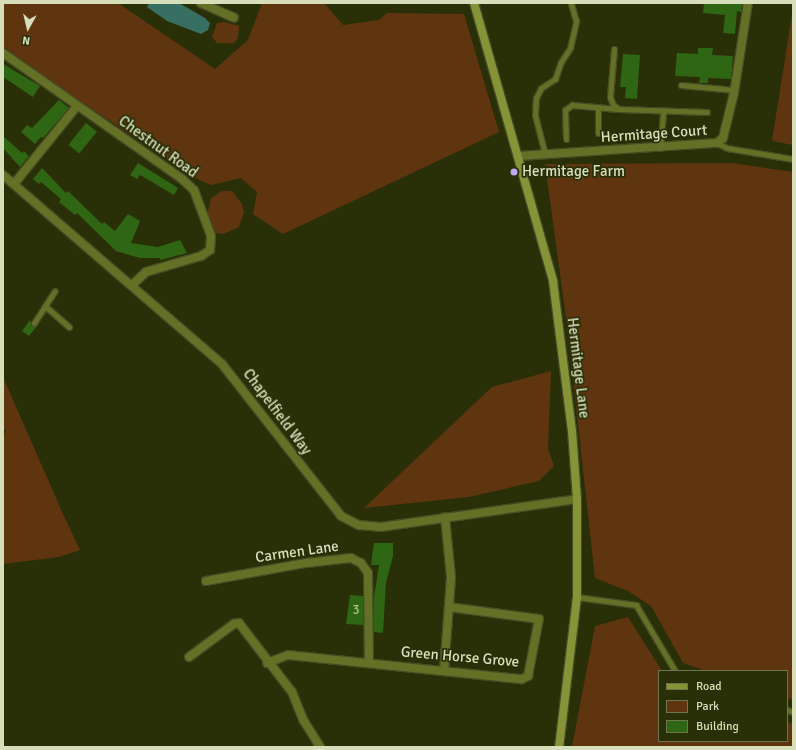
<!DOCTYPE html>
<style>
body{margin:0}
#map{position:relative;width:796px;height:750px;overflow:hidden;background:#292f07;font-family:Signika,sans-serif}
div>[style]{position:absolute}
.green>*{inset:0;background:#5f3510}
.water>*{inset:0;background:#377063}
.building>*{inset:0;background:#2f6613;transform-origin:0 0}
.roads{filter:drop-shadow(1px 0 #454b24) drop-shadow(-1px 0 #454b24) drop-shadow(0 1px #454b24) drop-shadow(0 -1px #454b24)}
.lane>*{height:5px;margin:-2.5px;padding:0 2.5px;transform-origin:2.5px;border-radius:2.5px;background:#647026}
.street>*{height:8px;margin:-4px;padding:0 4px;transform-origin:4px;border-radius:4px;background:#647026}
.secondary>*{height:8px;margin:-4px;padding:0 4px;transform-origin:4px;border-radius:4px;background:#869437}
.dots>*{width:11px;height:11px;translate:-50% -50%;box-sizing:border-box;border:2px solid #292f07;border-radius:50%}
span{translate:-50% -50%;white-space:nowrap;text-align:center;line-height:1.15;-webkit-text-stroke:3.5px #292f07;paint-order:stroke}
.number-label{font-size:13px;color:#adc190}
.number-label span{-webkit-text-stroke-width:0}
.street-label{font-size:15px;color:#d7dfba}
.poi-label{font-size:15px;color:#d7dfba}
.left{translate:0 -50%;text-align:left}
.frame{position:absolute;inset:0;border:4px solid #d7dfba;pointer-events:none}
.legend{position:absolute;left:658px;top:670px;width:130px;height:72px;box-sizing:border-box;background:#292f07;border:1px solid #6f754f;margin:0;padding:5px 7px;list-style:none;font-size:12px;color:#d7dfba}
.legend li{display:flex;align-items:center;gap:8px;height:20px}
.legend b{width:20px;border:1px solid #6f754f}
.north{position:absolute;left:8px;top:8px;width:40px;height:40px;-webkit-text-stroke:3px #292f07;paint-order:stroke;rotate:188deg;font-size:11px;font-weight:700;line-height:16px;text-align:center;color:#d7dfba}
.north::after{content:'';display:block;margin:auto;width:14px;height:18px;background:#d7dfba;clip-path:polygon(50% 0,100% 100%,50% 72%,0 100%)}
</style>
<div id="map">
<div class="green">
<i style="clip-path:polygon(3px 3px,118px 3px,215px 69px,248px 40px,262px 3px,324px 3px,343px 25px,379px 20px,387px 13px,464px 14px,499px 132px,283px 234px,253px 214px,257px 192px,241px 178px,212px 185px,199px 180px,45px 78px,3px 46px)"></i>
<i style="clip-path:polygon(793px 8px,793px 145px,772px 141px)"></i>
<i style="clip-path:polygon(225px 22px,239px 26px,238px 38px,234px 43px,217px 43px,212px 37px,217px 23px)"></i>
<i style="clip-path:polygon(732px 163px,793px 172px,793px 700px,787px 698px,787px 671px,706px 671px,683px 663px,651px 606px,628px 591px,595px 578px,568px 333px,545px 164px)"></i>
<i style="clip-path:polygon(222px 191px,232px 191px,242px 204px,244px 212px,239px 227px,223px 234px,214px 233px,207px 215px,211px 198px)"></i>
<i style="clip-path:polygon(551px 371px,548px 449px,554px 466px,539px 481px,469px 497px,364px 508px,492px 387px)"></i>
<i style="clip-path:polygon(3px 377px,63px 514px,80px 550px,59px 557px,3px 564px,3px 434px,6px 432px,3px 428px)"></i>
<i style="clip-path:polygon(628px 617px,662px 671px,659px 671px,659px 741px,787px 741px,787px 722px,793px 724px,793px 747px,572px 747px,595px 626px)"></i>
</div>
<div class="water">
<i style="clip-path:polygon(149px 3px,179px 3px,205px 18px,210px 23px,208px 30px,201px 34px,167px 21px,147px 7px)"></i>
</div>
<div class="building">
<i style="clip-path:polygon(704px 3px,742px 3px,741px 12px,737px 11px,735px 34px,723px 33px,725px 15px,703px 13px)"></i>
<i style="clip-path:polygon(698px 48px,713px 48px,712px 55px,733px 56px,731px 79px,708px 78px,708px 83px,699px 83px,700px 77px,675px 76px,677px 53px,698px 54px)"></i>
<i style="clip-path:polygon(623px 54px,640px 55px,637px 99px,625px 98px,626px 87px,620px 87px)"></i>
<i style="clip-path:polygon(3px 64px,40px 86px,33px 97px,3px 77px)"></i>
<i style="clip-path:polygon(59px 100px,69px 108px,43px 138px,41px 137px,35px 144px,21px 132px,27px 125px,32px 128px)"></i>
<i style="left:86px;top:123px;width:14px;height:28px;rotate:39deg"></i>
<i style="clip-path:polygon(3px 136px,22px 153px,24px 151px,29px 156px,20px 167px,3px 148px)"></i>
<i style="clip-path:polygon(138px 163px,178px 188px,174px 195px,140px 175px,137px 179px,130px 175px)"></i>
<i style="clip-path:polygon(42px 168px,66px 193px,68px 191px,102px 224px,104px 222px,115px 231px,128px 214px,140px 221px,131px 243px,158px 247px,180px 240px,187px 253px,160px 260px,160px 258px,140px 258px,116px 251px,77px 213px,75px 215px,59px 202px,61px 199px,41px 182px,39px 184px,33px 179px)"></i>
<i style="clip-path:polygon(30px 320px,32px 326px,38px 325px,29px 336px,22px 331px)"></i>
<i style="clip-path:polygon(374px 543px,393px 543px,393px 556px,386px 583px,383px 633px,374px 632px,374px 597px,379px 565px,371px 565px)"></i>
<i style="clip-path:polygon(350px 595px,363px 596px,363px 625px,346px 624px)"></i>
</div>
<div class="roads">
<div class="lane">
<i style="left:614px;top:49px;width:48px;rotate:94.8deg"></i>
<i style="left:610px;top:97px;width:9px;rotate:69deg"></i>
<i style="left:613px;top:105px;width:7px;rotate:34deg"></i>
<i style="left:619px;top:109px;width:88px;rotate:2deg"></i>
<i style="left:681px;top:85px;width:54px;rotate:5.3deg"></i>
<i style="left:598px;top:133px;width:26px;rotate:-90deg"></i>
<i style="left:566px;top:139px;width:29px;rotate:-92deg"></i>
<i style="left:565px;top:110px;width:9px;rotate:-36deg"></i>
<i style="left:572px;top:105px;width:46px;rotate:5deg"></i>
<i style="left:717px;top:143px;width:11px;rotate:27deg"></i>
<i style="left:727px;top:148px;width:67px;rotate:9.5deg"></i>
<i style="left:660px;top:148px;width:38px;rotate:-85deg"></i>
<i style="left:545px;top:154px;width:40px;rotate:-104.4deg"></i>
<i style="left:535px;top:115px;width:17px;rotate:-87deg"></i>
<i style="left:536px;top:98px;width:11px;rotate:-63deg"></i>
<i style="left:541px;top:88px;width:17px;rotate:-33deg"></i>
<i style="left:555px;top:79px;width:18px;rotate:-71deg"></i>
<i style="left:561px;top:62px;width:17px;rotate:-57deg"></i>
<i style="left:570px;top:48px;width:28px;rotate:-77deg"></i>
<i style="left:576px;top:21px;width:19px;rotate:-106deg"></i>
<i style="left:45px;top:306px;width:32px;rotate:41deg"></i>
<i style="left:34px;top:323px;width:38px;rotate:-57deg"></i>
<i style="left:577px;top:597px;width:60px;rotate:7.7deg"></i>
<i style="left:636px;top:605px;width:77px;rotate:59.4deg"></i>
<i style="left:787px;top:710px;width:6px;rotate:18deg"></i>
</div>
<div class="street">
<i style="left:201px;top:3px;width:36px;rotate:24deg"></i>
<i style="left:3px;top:53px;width:219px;rotate:35.1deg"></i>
<i style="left:182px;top:179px;width:16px;rotate:43deg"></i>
<i style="left:194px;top:190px;width:49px;rotate:69.7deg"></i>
<i style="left:211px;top:236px;width:14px;rotate:94deg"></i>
<i style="left:210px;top:250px;width:11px;rotate:146deg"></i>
<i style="left:201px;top:256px;width:57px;rotate:163.8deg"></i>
<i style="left:146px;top:272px;width:19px;rotate:137deg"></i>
<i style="left:519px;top:156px;width:198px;rotate:-3.8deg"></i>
<i style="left:717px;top:143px;width:8px;rotate:-40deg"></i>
<i style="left:723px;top:138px;width:46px;rotate:-76.3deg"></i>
<i style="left:734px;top:93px;width:91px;rotate:-81.2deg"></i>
<i style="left:3px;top:175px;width:289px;rotate:40.8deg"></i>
<i style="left:222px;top:364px;width:193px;rotate:51.9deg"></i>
<i style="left:341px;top:516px;width:20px;rotate:27deg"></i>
<i style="left:359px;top:525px;width:22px;rotate:5deg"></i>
<i style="left:381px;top:527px;width:198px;rotate:-8.1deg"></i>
<i style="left:14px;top:184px;width:100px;rotate:-51.1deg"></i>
<i style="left:206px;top:581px;width:102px;rotate:-10.2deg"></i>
<i style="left:306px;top:563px;width:45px;rotate:-6.3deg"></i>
<i style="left:351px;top:558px;width:11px;rotate:27deg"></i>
<i style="left:361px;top:563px;width:12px;rotate:55deg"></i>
<i style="left:368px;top:573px;width:90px;rotate:89.4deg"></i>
<i style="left:189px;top:657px;width:56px;rotate:-36.3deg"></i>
<i style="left:234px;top:624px;width:5px;rotate:-11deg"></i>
<i style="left:239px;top:623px;width:87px;rotate:52.5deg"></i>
<i style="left:292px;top:692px;width:31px;rotate:68deg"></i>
<i style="left:304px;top:721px;width:31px;rotate:58deg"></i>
<i style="left:267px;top:663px;width:22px;rotate:-21deg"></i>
<i style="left:288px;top:655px;width:235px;rotate:5.9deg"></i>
<i style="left:522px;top:679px;width:7px;rotate:-27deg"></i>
<i style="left:528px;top:676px;width:58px;rotate:-79.1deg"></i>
<i style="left:539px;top:619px;width:91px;rotate:-172.4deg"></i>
<i style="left:444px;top:671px;width:94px;rotate:-85.7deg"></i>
<i style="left:451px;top:577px;width:60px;rotate:-95.7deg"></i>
</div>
<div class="secondary">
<i style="left:474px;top:3px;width:289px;rotate:74.1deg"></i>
<i style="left:553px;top:281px;width:151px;rotate:82.8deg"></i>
<i style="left:572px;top:431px;width:68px;rotate:85.8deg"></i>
<i style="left:577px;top:499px;width:98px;rotate:90deg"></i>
<i style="left:577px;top:597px;width:151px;rotate:96.8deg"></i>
</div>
</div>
<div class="dots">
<i style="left:514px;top:172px;background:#bfa9f4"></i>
</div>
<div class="number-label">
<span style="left:356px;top:610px">3</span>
</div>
<div class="street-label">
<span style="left:654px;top:134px;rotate:-4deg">Hermitage Court</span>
<span style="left:158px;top:147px;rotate:36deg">Chestnut Road</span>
<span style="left:578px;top:368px;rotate:83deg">Hermitage Lane</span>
<span style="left:277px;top:412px;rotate:53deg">Chapelfield Way</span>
<span style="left:297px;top:552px;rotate:-8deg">Carmen Lane</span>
<span style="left:460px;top:657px;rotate:5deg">Green Horse Grove</span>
</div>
<div class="poi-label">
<span class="left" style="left:522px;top:172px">Hermitage Farm</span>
</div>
<div class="frame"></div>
<ul class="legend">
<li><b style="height:5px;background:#869437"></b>Road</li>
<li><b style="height:11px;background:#5f3510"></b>Park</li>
<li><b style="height:11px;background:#2f6613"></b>Building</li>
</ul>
<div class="north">N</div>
</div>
